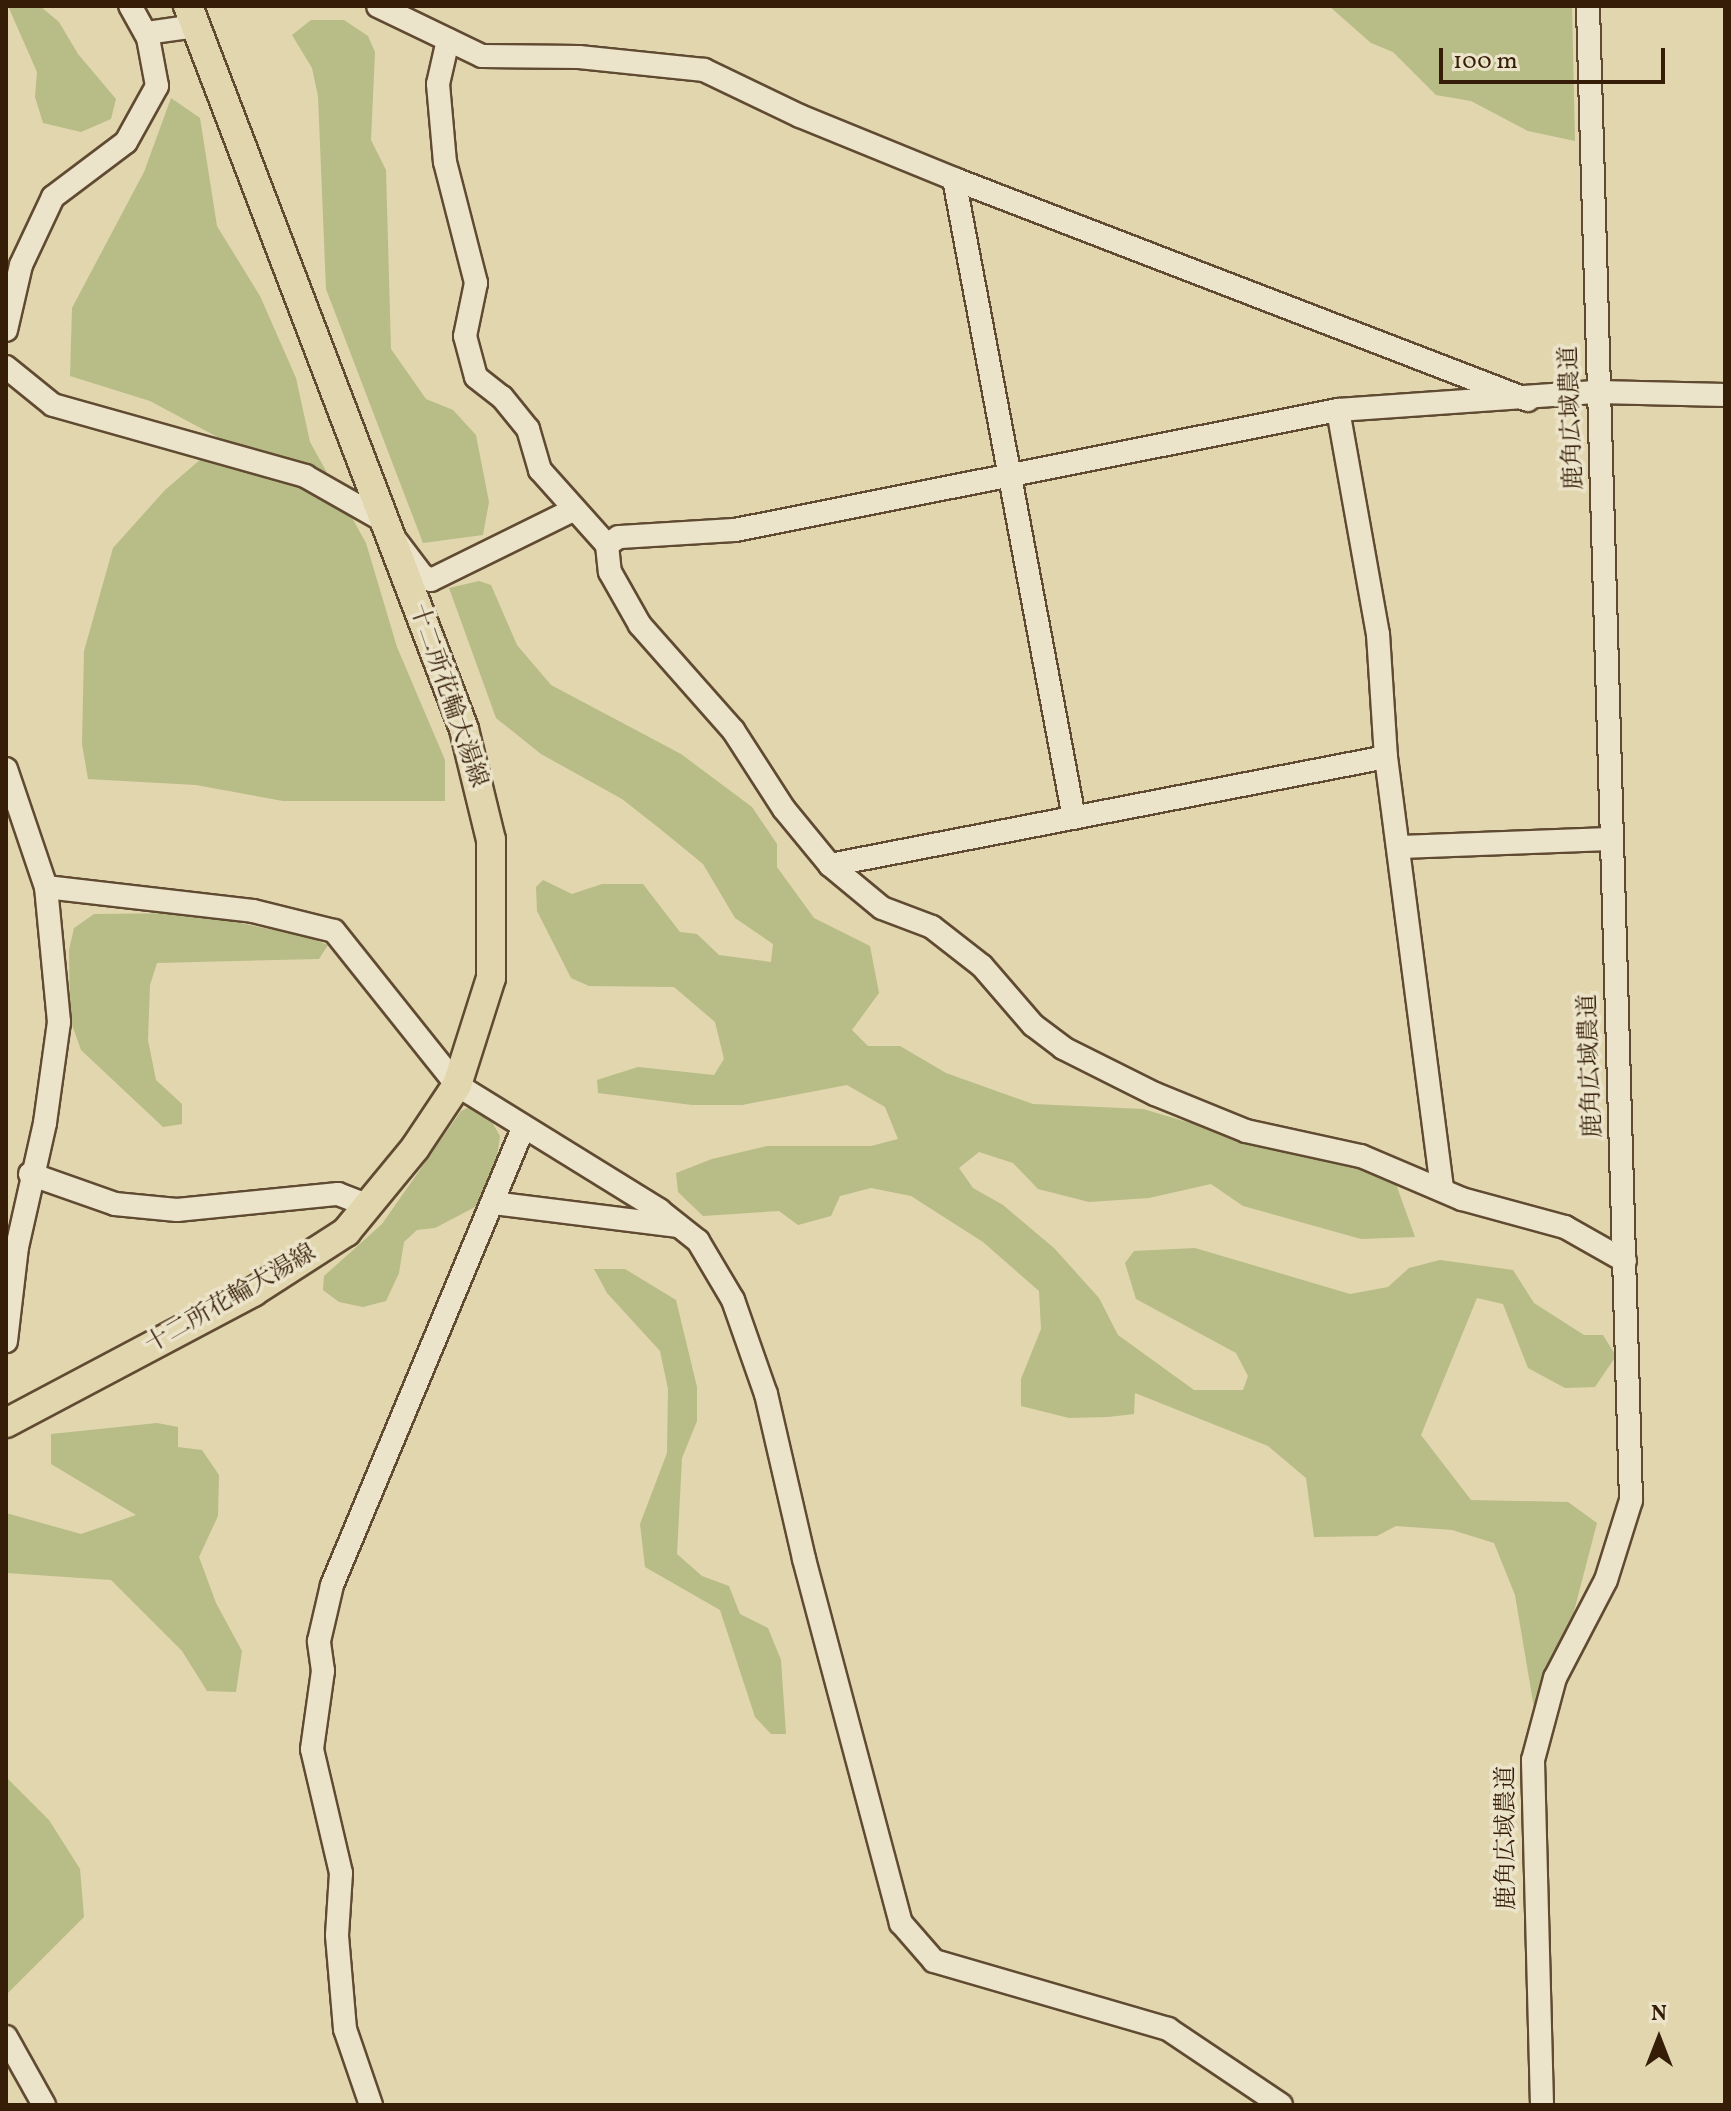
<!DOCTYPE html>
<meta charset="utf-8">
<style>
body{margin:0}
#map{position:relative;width:1731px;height:2111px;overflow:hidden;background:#e1d6ae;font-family:Vollkorn,"Noto Serif JP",serif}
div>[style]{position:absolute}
.green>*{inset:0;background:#b8bc87}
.roads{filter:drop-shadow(2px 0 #604b32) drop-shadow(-2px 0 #604b32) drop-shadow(0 2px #604b32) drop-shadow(0 -2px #604b32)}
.minor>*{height:22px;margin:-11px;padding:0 11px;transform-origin:11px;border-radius:11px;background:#ece4ca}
.major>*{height:28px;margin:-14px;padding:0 14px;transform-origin:14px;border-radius:14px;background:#e1d6ae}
span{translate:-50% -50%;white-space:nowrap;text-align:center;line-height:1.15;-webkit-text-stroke:7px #ece4ca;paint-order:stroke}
.street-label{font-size:24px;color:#351d08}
.frame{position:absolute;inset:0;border:8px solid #351d08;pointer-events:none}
.north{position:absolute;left:1619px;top:1999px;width:80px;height:80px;-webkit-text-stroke:6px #ece4ca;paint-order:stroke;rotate:0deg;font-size:22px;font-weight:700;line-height:32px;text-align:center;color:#351d08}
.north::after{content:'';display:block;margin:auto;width:28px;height:36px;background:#351d08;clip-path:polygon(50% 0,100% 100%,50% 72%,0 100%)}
.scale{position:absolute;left:1439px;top:48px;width:226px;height:36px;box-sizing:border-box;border:4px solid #351d08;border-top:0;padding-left:10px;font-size:24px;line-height:28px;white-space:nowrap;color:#351d08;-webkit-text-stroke:6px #ece4ca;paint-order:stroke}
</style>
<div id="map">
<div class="green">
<i style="clip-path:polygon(8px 6px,40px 6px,59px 22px,78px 54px,116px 99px,111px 119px,81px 132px,43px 123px,35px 97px,37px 72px)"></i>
<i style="clip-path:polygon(1329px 6px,1572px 6px,1575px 141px,1528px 131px,1471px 101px,1436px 95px,1393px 52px,1371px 43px)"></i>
<i style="clip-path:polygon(311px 20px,344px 20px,368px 36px,375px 52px,371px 140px,386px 170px,391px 349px,426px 399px,453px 410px,476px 435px,489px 502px,483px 535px,423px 543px,326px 289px,318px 96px,312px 68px,292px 35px)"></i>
<i style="clip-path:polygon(171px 98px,200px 118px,217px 226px,260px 296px,296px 378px,310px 442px,366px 543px,397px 647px,445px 760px,445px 801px,283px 801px,196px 785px,88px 779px,82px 744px,84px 651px,113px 548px,165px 490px,223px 440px,150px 401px,70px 376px,72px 308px,144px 172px)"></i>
<i style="clip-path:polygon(479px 581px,491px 585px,517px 645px,551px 685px,681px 754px,752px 807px,777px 844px,777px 867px,814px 918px,870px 946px,879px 993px,852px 1030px,868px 1046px,900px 1046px,946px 1073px,1033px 1104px,1143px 1109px,1282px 1150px,1392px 1173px,1415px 1237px,1361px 1239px,1243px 1206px,1211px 1184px,1149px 1198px,1089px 1202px,1038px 1189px,1013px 1163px,979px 1152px,959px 1168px,973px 1188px,1003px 1205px,1054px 1248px,1099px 1298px,1118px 1335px,1194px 1390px,1243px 1390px,1248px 1376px,1236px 1353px,1136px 1299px,1125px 1263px,1134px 1251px,1195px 1248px,1350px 1294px,1388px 1287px,1409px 1268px,1440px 1260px,1513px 1270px,1534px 1303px,1584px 1335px,1603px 1335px,1616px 1356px,1595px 1387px,1565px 1388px,1528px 1368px,1503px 1304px,1477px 1298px,1421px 1435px,1471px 1500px,1568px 1502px,1597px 1523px,1572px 1619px,1534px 1708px,1515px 1595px,1494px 1543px,1452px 1530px,1396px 1526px,1377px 1536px,1314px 1537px,1306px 1478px,1268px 1446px,1135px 1393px,1134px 1414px,1108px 1417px,1069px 1418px,1021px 1406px,1021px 1379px,1041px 1329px,1039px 1291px,983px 1242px,911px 1196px,871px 1188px,840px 1196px,831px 1216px,798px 1225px,779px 1211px,703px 1216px,678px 1192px,676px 1173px,712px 1159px,767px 1146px,871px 1146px,898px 1139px,885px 1107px,847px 1085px,742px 1105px,692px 1105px,598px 1093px,597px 1080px,638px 1067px,714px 1075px,724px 1059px,715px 1022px,674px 987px,589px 986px,571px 978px,537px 911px,536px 887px,543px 880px,572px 894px,602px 884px,643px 884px,680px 932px,697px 934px,719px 955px,771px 962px,773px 944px,735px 918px,703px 864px,659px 828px,622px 799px,541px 754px,496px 718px,449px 588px)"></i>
<i style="clip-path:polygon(189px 913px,305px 936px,328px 945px,319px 959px,157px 963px,150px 985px,148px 1040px,156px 1080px,182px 1104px,182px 1124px,163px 1127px,81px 1050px,70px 1019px,69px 950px,74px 928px,94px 914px)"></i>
<i style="clip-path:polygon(473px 1105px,485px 1110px,500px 1136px,496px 1164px,477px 1206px,435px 1228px,417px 1230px,404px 1242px,399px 1273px,386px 1301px,363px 1307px,339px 1302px,323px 1290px,324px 1276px,382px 1224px,461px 1111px)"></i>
<i style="clip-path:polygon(594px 1269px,625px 1269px,676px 1300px,697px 1387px,697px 1421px,682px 1458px,677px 1554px,702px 1576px,729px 1586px,740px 1614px,768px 1628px,781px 1660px,786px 1734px,771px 1734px,755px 1717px,720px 1610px,645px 1567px,640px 1524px,667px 1453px,668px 1389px,660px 1351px,607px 1293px)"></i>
<i style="clip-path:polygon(157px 1423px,178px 1427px,178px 1447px,202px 1450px,219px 1475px,218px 1516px,199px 1557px,216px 1603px,242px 1651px,236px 1692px,207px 1691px,182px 1651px,111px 1580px,6px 1573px,6px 1513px,81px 1534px,136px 1515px,51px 1464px,51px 1434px)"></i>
<i style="clip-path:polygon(6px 1777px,49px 1820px,80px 1869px,84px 1917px,6px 1995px)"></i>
</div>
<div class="roads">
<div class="minor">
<i style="left:378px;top:6px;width:115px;rotate:25.7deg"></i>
<i style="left:482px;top:56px;width:97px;rotate:0.6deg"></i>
<i style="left:579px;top:57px;width:126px;rotate:5.9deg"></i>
<i style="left:704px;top:70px;width:106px;rotate:25.6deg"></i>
<i style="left:800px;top:116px;width:166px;rotate:22.2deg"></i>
<i style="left:954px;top:179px;width:615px;rotate:21.06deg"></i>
<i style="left:146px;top:33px;width:50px;rotate:-8deg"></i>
<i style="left:448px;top:40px;width:45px;rotate:102.8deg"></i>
<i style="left:438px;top:84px;width:78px;rotate:84.9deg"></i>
<i style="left:445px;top:162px;width:125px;rotate:75.6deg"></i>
<i style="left:476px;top:283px;width:54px;rotate:101.7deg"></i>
<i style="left:465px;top:336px;width:42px;rotate:75deg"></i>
<i style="left:476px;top:377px;width:33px;rotate:38deg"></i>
<i style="left:502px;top:397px;width:41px;rotate:50.9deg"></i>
<i style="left:528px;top:429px;width:43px;rotate:73.7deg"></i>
<i style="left:540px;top:470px;width:101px;rotate:48.2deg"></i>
<i style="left:607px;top:545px;width:27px;rotate:84deg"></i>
<i style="left:610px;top:572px;width:61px;rotate:60.5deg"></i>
<i style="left:640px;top:625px;width:140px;rotate:48.5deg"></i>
<i style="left:733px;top:730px;width:94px;rotate:57.2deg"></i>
<i style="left:784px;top:809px;width:72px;rotate:50.6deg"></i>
<i style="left:830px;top:865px;width:67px;rotate:39.6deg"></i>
<i style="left:882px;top:908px;width:53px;rotate:20.8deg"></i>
<i style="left:932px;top:927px;width:63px;rotate:38deg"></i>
<i style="left:982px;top:966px;width:78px;rotate:49.2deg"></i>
<i style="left:1033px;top:1025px;width:38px;rotate:37deg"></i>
<i style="left:1063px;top:1048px;width:103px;rotate:26.6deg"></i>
<i style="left:1155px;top:1094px;width:98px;rotate:22.1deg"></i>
<i style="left:1246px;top:1131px;width:118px;rotate:12.3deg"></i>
<i style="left:1361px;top:1156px;width:110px;rotate:23.1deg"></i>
<i style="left:1462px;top:1199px;width:107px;rotate:15.2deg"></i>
<i style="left:1565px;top:1227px;width:69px;rotate:29.5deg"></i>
<i style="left:954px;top:179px;width:650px;rotate:79.36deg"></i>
<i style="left:6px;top:330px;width:67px;rotate:-77deg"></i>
<i style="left:21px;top:265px;width:75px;rotate:-64.8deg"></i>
<i style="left:53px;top:197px;width:91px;rotate:-37deg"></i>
<i style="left:126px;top:142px;width:64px;rotate:-61deg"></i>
<i style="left:157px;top:86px;width:49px;rotate:-100.6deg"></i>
<i style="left:148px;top:38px;width:37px;rotate:-119deg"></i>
<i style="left:6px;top:367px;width:60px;rotate:39deg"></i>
<i style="left:53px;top:405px;width:262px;rotate:15.7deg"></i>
<i style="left:305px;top:476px;width:85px;rotate:29.6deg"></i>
<i style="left:379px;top:518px;width:71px;rotate:53deg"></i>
<i style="left:422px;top:575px;width:10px;rotate:29deg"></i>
<i style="left:431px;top:580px;width:158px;rotate:-26.2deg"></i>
<i style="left:1338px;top:410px;width:228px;rotate:79.9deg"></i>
<i style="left:1378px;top:634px;width:123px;rotate:86.3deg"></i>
<i style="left:1386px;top:757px;width:435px;rotate:82.6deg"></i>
<i style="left:607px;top:545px;width:14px;rotate:-34deg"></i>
<i style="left:619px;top:537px;width:116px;rotate:-3.5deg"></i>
<i style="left:735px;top:530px;width:615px;rotate:-11.26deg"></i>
<i style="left:1338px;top:410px;width:261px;rotate:-4deg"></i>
<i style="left:1598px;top:392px;width:127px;rotate:1.4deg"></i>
<i style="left:6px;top:769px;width:125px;rotate:71.3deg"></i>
<i style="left:46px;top:887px;width:136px;rotate:84.5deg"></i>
<i style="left:59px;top:1022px;width:102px;rotate:97.9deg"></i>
<i style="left:45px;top:1123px;width:127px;rotate:102.7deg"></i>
<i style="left:17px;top:1247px;width:95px;rotate:96.7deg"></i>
<i style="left:1399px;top:847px;width:212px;rotate:-2.2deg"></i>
<i style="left:830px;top:865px;width:566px;rotate:-10.99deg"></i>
<i style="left:46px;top:887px;width:208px;rotate:6.6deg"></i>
<i style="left:253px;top:911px;width:83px;rotate:13.9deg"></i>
<i style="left:334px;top:931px;width:197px;rotate:51.4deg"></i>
<i style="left:457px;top:1085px;width:238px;rotate:31.7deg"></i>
<i style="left:659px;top:1210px;width:50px;rotate:38.5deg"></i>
<i style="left:698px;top:1241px;width:69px;rotate:59.3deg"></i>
<i style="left:733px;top:1300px;width:100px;rotate:70.7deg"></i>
<i style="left:766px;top:1394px;width:169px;rotate:77deg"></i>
<i style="left:804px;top:1559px;width:377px;rotate:75.1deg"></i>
<i style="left:901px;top:1923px;width:50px;rotate:49deg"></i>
<i style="left:934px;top:1961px;width:244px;rotate:16.2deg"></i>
<i style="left:1168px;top:2029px;width:136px;rotate:33.9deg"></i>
<i style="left:30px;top:1174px;width:90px;rotate:19.4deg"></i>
<i style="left:115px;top:1204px;width:62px;rotate:5.5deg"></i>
<i style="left:177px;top:1210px;width:162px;rotate:-5.7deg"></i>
<i style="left:338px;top:1194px;width:34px;rotate:21deg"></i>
<i style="left:493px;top:1203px;width:186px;rotate:7.1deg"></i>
<i style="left:6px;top:2037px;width:78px;rotate:60.8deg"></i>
<i style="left:371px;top:2105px;width:80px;rotate:-108.9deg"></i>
<i style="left:345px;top:2029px;width:94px;rotate:-94.9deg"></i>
<i style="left:337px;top:1935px;width:62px;rotate:-86.3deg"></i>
<i style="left:341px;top:1873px;width:127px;rotate:-103.2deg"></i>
<i style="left:312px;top:1749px;width:79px;rotate:-82deg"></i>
<i style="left:323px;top:1671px;width:30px;rotate:-98deg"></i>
<i style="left:319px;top:1641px;width:57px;rotate:-76.9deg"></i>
<i style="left:332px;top:1585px;width:495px;rotate:-67.3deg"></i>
<i style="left:1542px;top:2105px;width:345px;rotate:-91.5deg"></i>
<i style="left:1533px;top:1760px;width:85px;rotate:-75deg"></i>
<i style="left:1555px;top:1678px;width:110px;rotate:-62.5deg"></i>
<i style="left:1606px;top:1580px;width:84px;rotate:-72.6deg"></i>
<i style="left:1631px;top:1500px;width:1495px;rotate:-91.65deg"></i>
</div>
<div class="major">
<i style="left:6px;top:1423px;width:280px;rotate:-27.9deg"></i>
<i style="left:253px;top:1292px;width:111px;rotate:-32.8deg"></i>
<i style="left:346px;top:1232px;width:109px;rotate:-50.6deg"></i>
<i style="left:415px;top:1148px;width:76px;rotate:-56.3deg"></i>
<i style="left:457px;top:1085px;width:112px;rotate:-72.4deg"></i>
<i style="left:491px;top:978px;width:138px;rotate:-90deg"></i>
<i style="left:491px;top:840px;width:114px;rotate:-103.7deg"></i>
<i style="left:464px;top:729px;width:774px;rotate:-110.89deg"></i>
</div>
</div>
<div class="street-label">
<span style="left:1573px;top:418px;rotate:-92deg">鹿角広域農道</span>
<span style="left:447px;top:696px;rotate:71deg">十二所花輪大湯線</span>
<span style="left:1592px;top:1066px;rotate:-92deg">鹿角広域農道</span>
<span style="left:231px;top:1300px;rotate:-30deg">十二所花輪大湯線</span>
<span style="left:1508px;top:1838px;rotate:-90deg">鹿角広域農道</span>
</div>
<div class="frame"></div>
<div class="north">N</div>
<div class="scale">100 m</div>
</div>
